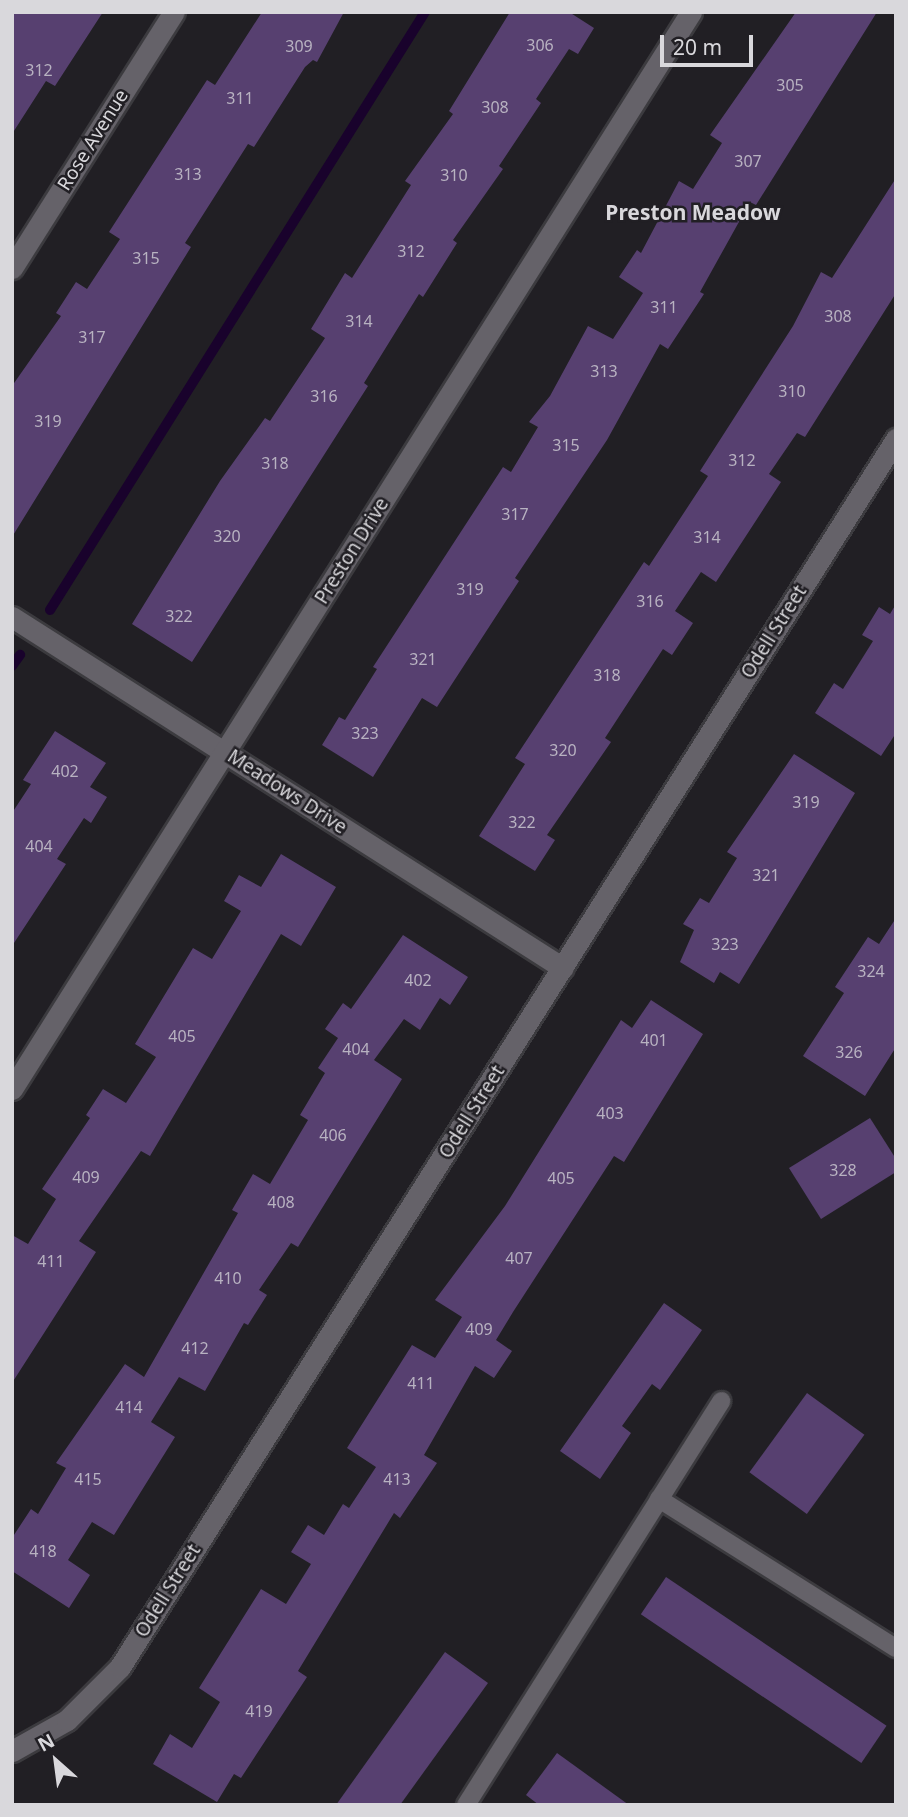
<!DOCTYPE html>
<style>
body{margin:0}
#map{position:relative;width:908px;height:1817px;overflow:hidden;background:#211f24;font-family:"Noto Sans",sans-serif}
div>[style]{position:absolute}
.stream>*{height:10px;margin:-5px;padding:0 5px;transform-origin:5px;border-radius:5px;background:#19022c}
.building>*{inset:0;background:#574070;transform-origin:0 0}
.roads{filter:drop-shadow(2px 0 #3c3b3f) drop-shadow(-2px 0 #3c3b3f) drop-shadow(0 2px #3c3b3f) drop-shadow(0 -2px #3c3b3f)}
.lane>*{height:18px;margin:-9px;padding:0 9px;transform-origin:9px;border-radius:9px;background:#656269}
.street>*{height:21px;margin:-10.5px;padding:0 10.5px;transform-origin:10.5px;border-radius:10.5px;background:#656269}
span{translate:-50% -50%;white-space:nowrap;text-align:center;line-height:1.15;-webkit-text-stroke:5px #211f24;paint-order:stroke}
.number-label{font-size:16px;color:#b8b2c1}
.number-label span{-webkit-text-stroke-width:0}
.street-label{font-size:19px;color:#d9d8dc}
.neighbourhood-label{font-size:21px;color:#d9d8dc;font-weight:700}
.frame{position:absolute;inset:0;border:14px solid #d9d8dc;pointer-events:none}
.north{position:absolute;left:21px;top:1726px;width:70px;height:70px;-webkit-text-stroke:5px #211f24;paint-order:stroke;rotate:332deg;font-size:19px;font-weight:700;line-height:28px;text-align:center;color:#d9d8dc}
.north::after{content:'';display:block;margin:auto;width:24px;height:32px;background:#d9d8dc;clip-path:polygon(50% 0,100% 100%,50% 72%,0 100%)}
.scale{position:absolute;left:660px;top:35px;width:93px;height:32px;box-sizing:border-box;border:4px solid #d9d8dc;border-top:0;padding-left:9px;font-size:21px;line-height:24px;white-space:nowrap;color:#d9d8dc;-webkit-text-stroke:5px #211f24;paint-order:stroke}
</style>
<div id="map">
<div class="stream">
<i style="left:50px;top:610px;width:706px;rotate:-57.91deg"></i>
<i style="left:12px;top:666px;width:14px;rotate:-54deg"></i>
</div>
<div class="building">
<i style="clip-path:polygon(12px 12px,103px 12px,55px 86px,46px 81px,12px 134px)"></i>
<i style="clip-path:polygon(262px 12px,344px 12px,317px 62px,313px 60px,305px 67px,254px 147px,248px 144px,185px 243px,191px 247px,12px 537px,12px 386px,61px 316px,56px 313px,76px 282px,87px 289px,120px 239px,109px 232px,207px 80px,215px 85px)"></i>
<i style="clip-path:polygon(510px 12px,569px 12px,594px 28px,578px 54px,569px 49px,536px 99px,541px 103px,499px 166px,503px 169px,453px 240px,457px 243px,423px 297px,419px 294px,364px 383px,368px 386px,192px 662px,132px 624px,220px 481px,265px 418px,270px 421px,325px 338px,311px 329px,345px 273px,352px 278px,411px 185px,405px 181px,453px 114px,449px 111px)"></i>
<i style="clip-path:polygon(796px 12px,877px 12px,756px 205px,750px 202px,700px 292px,704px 294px,668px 349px,660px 344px,607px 440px,515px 578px,519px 581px,437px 707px,422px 698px,373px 777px,322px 745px,339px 717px,345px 720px,377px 669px,373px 667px,503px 467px,511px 472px,538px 427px,529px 422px,550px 396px,588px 326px,613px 339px,643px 293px,619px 277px,637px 250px,641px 253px,679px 181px,693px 189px,722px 143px,710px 135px)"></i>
<i style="clip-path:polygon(896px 178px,896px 293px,805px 437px,797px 433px,769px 474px,781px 482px,716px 582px,701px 572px,675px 611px,693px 623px,672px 655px,663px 649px,605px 738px,611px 742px,547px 835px,555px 840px,535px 871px,479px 836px,525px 764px,515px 758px,644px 562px,649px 566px,708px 476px,700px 471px,793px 326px,821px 272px,832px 278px)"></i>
<i style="clip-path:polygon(896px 604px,896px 733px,881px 756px,815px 713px,834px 683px,843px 689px,873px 641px,862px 635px,879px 607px,890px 614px)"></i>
<i style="clip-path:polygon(55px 731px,106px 763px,90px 787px,107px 797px,91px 823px,84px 818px,57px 859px,66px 864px,12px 946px,12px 813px,31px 784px,23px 780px)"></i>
<i style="clip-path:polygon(794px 754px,855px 793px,739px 984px,720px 972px,714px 983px,680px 962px,694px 930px,683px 924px,700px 898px,709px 903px,737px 858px,727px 852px)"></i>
<i style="clip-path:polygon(281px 854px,336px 887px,301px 946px,281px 934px,150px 1156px,141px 1151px,79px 1241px,96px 1252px,12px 1383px,12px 1235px,28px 1244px,56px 1199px,42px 1189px,90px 1118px,86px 1115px,103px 1089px,126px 1103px,156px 1057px,135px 1044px,193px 948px,212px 959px,241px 911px,224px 901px,239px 875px,261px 887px)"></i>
<i style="clip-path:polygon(896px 918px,896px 1047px,865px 1096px,803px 1056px,844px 993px,835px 987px,868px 937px,879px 944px)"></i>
<i style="clip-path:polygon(403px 935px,468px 977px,450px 1005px,440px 998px,420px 1030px,404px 1019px,374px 1060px,402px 1079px,298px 1247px,291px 1243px,259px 1290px,267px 1295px,248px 1325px,244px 1323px,205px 1391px,179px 1377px,151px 1422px,175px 1437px,114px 1535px,92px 1522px,68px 1560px,90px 1575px,69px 1608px,12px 1571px,12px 1538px,31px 1509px,38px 1514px,66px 1468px,56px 1463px,125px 1364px,144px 1377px,238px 1213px,232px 1210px,253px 1174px,270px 1184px,308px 1120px,300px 1115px,325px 1073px,318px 1068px,338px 1038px,325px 1029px,343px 1003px,351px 1009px)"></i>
<i style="clip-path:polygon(651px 1000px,703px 1034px,624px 1162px,614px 1156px,513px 1312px,496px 1340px,512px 1351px,494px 1378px,475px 1366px,424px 1455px,437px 1463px,400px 1518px,394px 1513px,298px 1671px,307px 1677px,241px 1778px,234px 1774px,217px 1802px,153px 1764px,170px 1734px,192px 1748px,220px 1702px,199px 1688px,261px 1589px,286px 1604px,311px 1564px,291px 1552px,308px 1525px,324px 1535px,343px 1504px,349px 1508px,376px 1467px,347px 1448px,412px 1345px,435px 1358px,462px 1317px,435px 1300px,505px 1206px,621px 1020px,632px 1028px)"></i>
<i style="clip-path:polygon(870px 1118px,896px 1159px,896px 1172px,821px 1219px,789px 1168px)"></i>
<i style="clip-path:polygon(664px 1303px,702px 1330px,660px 1390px,652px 1384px,622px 1426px,631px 1433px,600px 1479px,560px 1451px)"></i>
<i style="left:807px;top:1393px;width:71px;height:98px;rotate:36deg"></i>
<i style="left:666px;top:1577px;width:266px;height:45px;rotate:34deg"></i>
<i style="clip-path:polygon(445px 1652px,488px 1683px,400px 1805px,336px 1805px)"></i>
<i style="clip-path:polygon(557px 1753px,629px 1805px,539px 1805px,526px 1795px)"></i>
</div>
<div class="roads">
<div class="lane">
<i style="left:659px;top:1499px;width:280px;rotate:32.2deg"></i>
<i style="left:466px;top:1805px;width:478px;rotate:-57.7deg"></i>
</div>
<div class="street">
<i style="left:12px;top:268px;width:303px;rotate:-57.7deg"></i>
<i style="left:12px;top:617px;width:653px;rotate:32.5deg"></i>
<i style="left:12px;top:1089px;width:1273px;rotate:-57.77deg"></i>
<i style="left:12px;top:1751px;width:63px;rotate:-29.4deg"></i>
<i style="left:67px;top:1720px;width:75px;rotate:-45deg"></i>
<i style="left:120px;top:1667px;width:1453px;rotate:-57.71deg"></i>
</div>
</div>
<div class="number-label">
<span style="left:540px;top:45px">306</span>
<span style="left:299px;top:46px">309</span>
<span style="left:39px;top:70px">312</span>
<span style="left:790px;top:85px">305</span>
<span style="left:240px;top:98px">311</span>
<span style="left:495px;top:107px">308</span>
<span style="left:748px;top:161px">307</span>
<span style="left:188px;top:174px">313</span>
<span style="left:454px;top:175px">310</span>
<span style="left:411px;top:251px">312</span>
<span style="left:146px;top:258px">315</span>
<span style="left:664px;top:307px">311</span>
<span style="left:838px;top:316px">308</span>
<span style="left:359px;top:321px">314</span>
<span style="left:92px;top:337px">317</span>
<span style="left:604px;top:371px">313</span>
<span style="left:792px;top:391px">310</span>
<span style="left:324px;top:396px">316</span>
<span style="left:48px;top:421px">319</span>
<span style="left:566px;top:445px">315</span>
<span style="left:742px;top:460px">312</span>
<span style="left:275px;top:463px">318</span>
<span style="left:515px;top:514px">317</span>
<span style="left:227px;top:536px">320</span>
<span style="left:707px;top:537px">314</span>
<span style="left:470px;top:589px">319</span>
<span style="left:650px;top:601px">316</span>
<span style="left:179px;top:616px">322</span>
<span style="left:423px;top:659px">321</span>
<span style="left:607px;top:675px">318</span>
<span style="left:365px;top:733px">323</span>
<span style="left:563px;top:750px">320</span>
<span style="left:65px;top:771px">402</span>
<span style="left:806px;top:802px">319</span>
<span style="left:522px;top:822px">322</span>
<span style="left:39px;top:846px">404</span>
<span style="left:766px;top:875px">321</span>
<span style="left:725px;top:944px">323</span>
<span style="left:871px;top:971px">324</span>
<span style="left:418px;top:980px">402</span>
<span style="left:182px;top:1036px">405</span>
<span style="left:654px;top:1040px">401</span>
<span style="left:356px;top:1049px">404</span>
<span style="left:849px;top:1052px">326</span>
<span style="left:610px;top:1113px">403</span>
<span style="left:333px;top:1135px">406</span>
<span style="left:843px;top:1170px">328</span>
<span style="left:86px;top:1177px">409</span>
<span style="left:561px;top:1178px">405</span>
<span style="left:281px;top:1202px">408</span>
<span style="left:519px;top:1258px">407</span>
<span style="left:51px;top:1261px">411</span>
<span style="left:228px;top:1278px">410</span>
<span style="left:479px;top:1329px">409</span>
<span style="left:195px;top:1348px">412</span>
<span style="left:421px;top:1383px">411</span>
<span style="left:129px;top:1407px">414</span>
<span style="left:88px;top:1479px">415</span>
<span style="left:397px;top:1479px">413</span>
<span style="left:43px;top:1551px">418</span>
<span style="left:259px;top:1711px">419</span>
</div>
<div class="street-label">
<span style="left:93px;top:140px;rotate:-58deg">Rose Avenue</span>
<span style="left:352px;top:551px;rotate:-58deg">Preston Drive</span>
<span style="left:774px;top:632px;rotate:-58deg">Odell Street</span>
<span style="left:287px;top:792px;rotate:33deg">Meadows Drive</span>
<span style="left:472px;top:1112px;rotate:-58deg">Odell Street</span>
<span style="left:168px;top:1591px;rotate:-58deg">Odell Street</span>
</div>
<div class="neighbourhood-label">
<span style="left:693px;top:212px">Preston Meadow</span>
</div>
<div class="frame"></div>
<div class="north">N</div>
<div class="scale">20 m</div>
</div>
